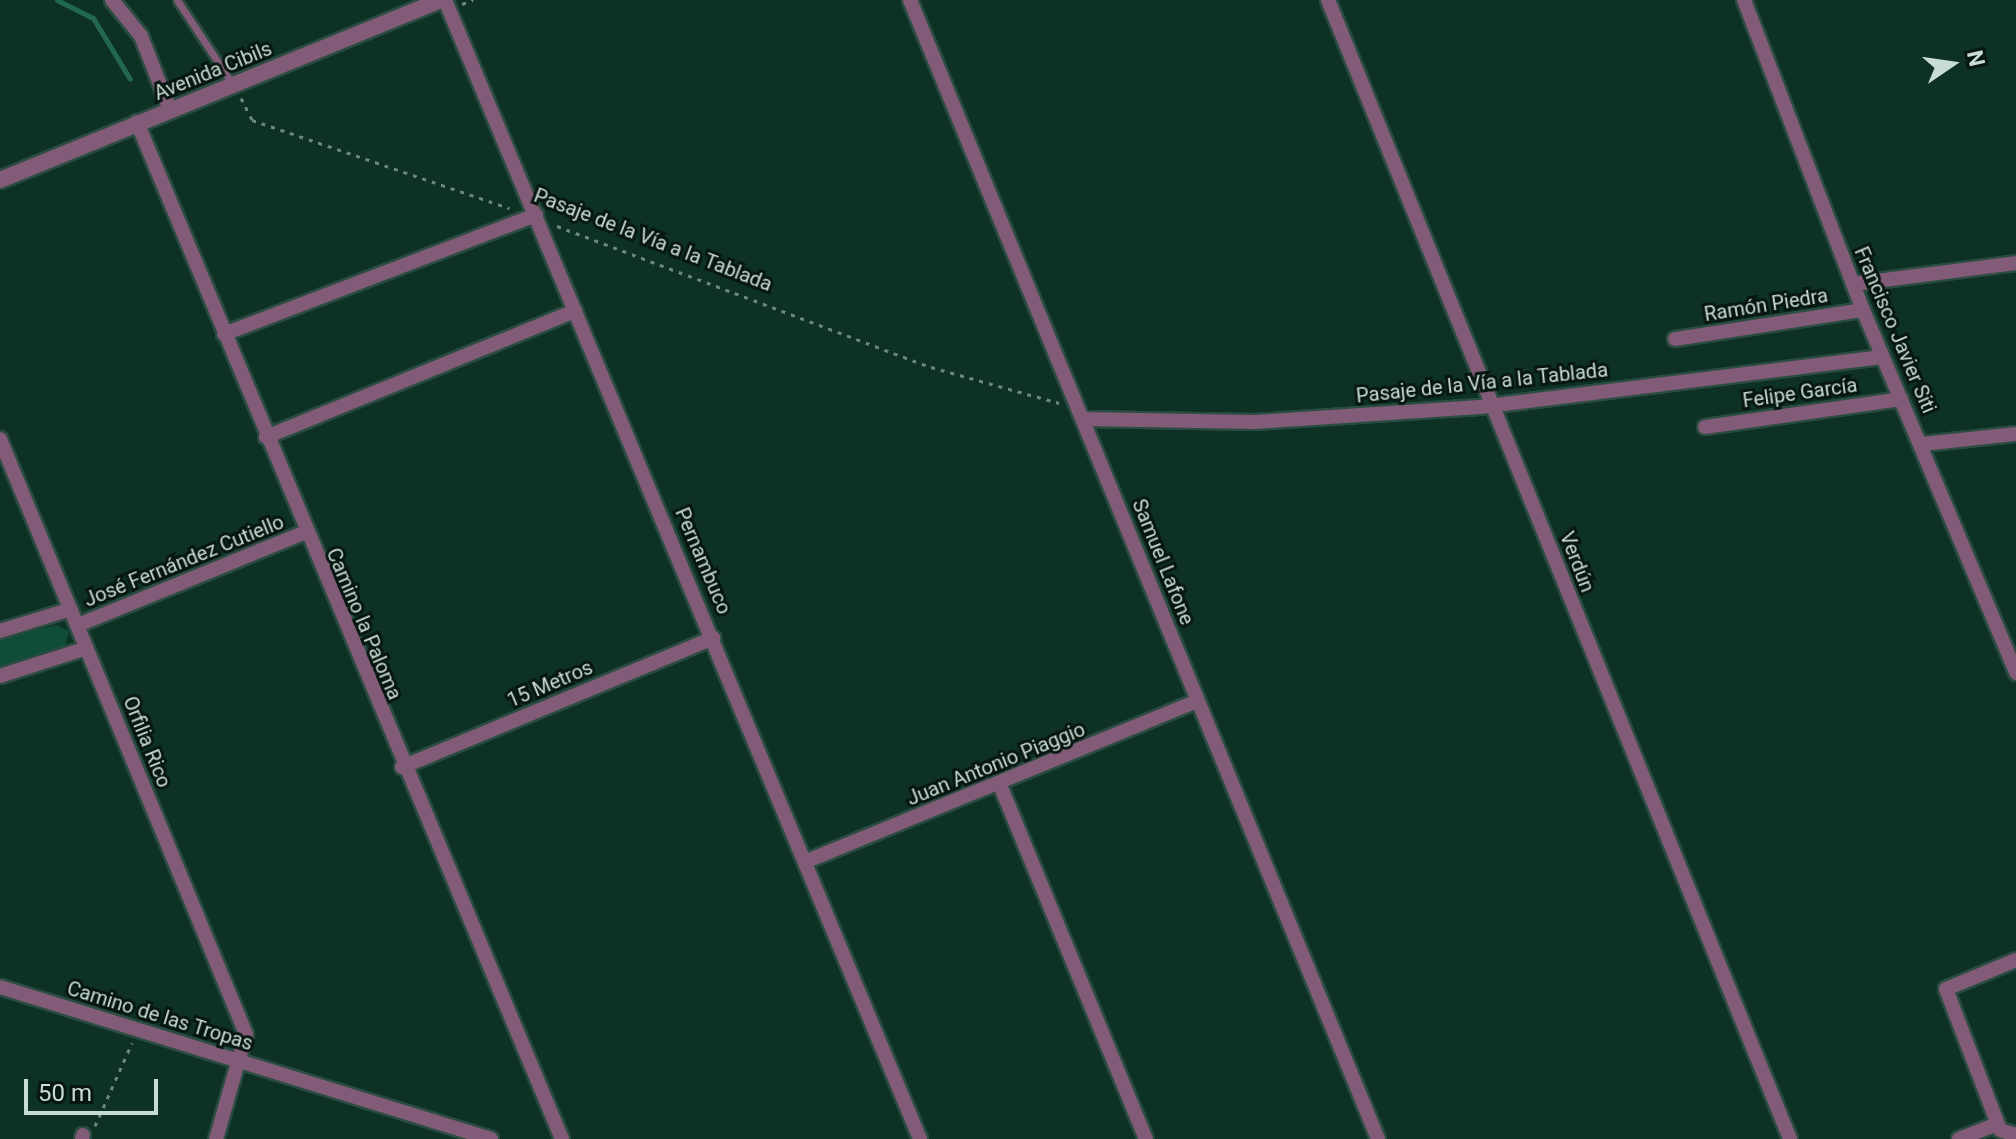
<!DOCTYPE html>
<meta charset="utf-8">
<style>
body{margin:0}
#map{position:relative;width:2016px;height:1139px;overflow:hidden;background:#0d3124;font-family:Roboto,sans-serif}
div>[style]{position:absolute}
.green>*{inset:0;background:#104d38}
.stream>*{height:5px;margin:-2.5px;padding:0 2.5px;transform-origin:2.5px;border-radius:2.5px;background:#22684f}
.path>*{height:3px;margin-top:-1.5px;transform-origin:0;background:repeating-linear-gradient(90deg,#6c887d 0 4px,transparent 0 10px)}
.roads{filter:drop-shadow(2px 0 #2b4c40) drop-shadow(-2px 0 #2b4c40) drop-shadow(0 2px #2b4c40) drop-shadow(0 -2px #2b4c40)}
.service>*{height:7px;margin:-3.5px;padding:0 3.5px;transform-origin:3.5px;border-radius:3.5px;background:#815b77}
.minor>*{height:14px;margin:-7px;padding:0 7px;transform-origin:7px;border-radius:7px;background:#815b77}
.tertiary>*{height:16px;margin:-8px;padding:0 8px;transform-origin:8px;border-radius:8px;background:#815b77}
span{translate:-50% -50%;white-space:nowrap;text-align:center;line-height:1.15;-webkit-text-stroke:6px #071610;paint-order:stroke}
.street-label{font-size:20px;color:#c9dcd3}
.north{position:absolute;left:1912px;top:24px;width:80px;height:80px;-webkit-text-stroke:6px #071610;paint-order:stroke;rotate:77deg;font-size:22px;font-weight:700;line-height:32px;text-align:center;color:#c9dcd3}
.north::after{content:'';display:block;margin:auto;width:28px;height:36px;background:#c9dcd3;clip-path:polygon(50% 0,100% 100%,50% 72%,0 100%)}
.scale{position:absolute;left:24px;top:1079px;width:134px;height:36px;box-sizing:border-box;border:4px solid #c9dcd3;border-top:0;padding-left:10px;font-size:24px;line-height:28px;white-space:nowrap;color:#c9dcd3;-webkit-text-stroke:6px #071610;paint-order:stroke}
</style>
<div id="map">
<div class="green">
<i style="clip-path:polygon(56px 625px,69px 631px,65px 646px,0 669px,0 639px)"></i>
</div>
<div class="stream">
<i style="left:57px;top:0;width:40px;rotate:26.6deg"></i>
<i style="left:93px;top:18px;width:71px;rotate:58.8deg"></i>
</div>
<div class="path">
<i style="left:462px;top:4px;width:12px;rotate:-20deg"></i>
<i style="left:241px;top:98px;width:25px;rotate:63deg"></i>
<i style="left:252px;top:120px;width:272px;rotate:18.9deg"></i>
<i style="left:557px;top:226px;width:400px;rotate:20.7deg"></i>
<i style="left:931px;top:367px;width:133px;rotate:15.7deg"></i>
<i style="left:95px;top:1126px;width:91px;rotate:-66deg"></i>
</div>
<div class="roads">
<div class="service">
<i style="left:177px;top:0;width:102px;rotate:56.6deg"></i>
</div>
<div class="minor">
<i style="left:112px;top:0;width:46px;rotate:51.1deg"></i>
<i style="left:141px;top:36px;width:79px;rotate:68.6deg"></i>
<i style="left:445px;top:0;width:1234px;rotate:67.36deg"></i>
<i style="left:910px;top:0;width:1231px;rotate:67.66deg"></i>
<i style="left:1328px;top:0;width:1229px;rotate:67.92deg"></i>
<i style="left:1744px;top:0;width:332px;rotate:69deg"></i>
<i style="left:1863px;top:310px;width:394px;rotate:67.1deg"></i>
<i style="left:137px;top:122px;width:1102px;rotate:67.32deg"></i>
<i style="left:1853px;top:284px;width:164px;rotate:-7.3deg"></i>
<i style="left:224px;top:334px;width:334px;rotate:-20.9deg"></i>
<i style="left:1675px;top:339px;width:190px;rotate:-8.8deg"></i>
<i style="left:1084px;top:419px;width:170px;rotate:1deg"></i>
<i style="left:1254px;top:422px;width:226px;rotate:-3.8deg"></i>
<i style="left:1480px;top:407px;width:405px;rotate:-7.1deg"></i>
<i style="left:1705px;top:427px;width:198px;rotate:-8.1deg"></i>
<i style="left:266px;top:437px;width:334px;rotate:-22.2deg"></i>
<i style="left:0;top:439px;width:644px;rotate:67.54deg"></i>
<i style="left:246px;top:1034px;width:109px;rotate:105.9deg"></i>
<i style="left:1922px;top:444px;width:95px;rotate:-6.1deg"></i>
<i style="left:78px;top:625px;width:244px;rotate:-22.2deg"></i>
<i style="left:0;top:631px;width:74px;rotate:-17.2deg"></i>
<i style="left:0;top:676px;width:91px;rotate:-17.8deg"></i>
<i style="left:402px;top:767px;width:337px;rotate:-22.5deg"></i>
<i style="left:1000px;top:785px;width:383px;rotate:67.6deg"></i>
<i style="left:807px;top:861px;width:422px;rotate:-22.3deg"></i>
<i style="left:2016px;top:960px;width:76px;rotate:157.5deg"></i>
<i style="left:1946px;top:989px;width:151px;rotate:69deg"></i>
<i style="left:2000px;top:1130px;width:17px;rotate:17deg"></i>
<i style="left:0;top:987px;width:514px;rotate:17.2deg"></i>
<i style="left:82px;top:1139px;width:4px;rotate:-76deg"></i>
<i style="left:1959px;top:1139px;width:41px;rotate:-21.5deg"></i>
</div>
<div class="tertiary">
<i style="left:0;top:180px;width:476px;rotate:-22.2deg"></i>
</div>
</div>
<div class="street-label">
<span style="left:213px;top:71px;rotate:-22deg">Avenida Cibils</span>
<span style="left:653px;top:240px;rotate:21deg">Pasaje de la Vía a la Tablada</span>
<span style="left:1766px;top:305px;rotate:-9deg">Ramón Piedra</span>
<span style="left:1895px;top:330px;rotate:67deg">Francisco Javier Siti</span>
<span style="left:1482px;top:383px;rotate:-6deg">Pasaje de la Vía a la Tablada</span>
<span style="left:1800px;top:393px;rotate:-8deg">Felipe García</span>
<span style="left:184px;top:561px;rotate:-22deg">José Fernández Cutiello</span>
<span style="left:703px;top:561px;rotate:67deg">Pernambuco</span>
<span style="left:1163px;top:562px;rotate:68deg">Samuel Lafone</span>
<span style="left:1577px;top:562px;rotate:69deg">Verdún</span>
<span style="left:364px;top:624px;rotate:67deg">Camino la Paloma</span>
<span style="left:550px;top:684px;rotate:-23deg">15 Metros</span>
<span style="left:147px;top:742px;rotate:68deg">Orfilia Rico</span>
<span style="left:996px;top:764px;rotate:-22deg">Juan Antonio Piaggio</span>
<span style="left:160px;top:1016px;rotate:17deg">Camino de las Tropas</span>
</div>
<div class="north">N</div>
<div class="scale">50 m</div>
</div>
